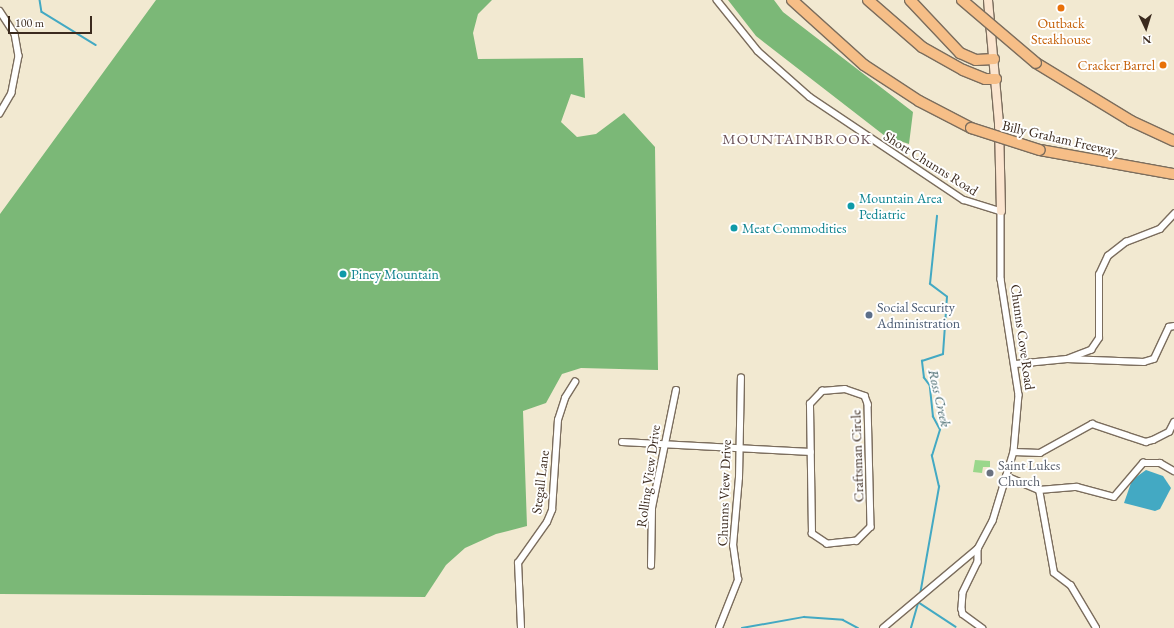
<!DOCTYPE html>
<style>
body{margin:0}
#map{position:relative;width:1174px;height:628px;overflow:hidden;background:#f2e9d1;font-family:"EB Garamond",serif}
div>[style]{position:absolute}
.green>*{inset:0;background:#9ad78b}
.forest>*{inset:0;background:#7bb877}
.water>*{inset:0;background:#43a9c3}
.stream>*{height:1.5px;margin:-0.75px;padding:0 0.75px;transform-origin:0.75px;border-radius:0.75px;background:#43a9c3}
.roads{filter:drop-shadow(1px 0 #7b6d5d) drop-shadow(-1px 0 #7b6d5d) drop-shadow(0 1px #7b6d5d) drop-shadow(0 -1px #7b6d5d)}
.street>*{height:5.5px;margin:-2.75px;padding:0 2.75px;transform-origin:2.75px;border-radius:2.75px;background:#fff}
.secondary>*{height:8px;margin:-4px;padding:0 4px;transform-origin:4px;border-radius:4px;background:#fbe5cf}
.highway>*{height:10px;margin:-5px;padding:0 5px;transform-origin:5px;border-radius:5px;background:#f6be87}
.bridges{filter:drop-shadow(1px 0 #7b6d5d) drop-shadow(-1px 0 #7b6d5d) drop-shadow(0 1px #7b6d5d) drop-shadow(0 -1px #7b6d5d)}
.highway-bridge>*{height:10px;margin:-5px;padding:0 5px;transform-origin:5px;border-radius:5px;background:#f6be87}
.dots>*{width:11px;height:11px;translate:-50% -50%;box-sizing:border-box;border:2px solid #fff;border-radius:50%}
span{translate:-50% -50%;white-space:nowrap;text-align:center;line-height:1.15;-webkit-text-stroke:4px #fff;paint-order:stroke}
.food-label{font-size:14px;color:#c56008}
.right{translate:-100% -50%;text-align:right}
.street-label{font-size:14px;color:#3b2a1e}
.culture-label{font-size:14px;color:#0d838f}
.left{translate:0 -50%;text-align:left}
.service-label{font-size:14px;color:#4e5e75}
.worship-label{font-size:14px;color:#5b616d}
.neighbourhood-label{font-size:15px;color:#6b5258;letter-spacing:1px}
.water-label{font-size:15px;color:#3f6368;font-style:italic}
.north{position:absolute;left:1126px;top:8px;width:40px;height:40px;-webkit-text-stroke:3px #fff;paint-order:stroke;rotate:176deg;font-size:11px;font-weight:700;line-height:16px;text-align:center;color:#3b2a1e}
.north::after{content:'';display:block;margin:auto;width:14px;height:18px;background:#3b2a1e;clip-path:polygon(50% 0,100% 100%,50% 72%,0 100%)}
.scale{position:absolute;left:8px;top:16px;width:84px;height:18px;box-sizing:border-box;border:2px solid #3b2a1e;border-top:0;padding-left:5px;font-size:12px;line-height:14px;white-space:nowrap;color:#3b2a1e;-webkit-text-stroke:3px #fff;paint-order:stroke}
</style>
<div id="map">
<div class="green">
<i style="clip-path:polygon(975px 460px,990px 461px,990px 467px,983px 467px,982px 473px,973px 472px)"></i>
</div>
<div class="forest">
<i style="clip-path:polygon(156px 0,492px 0,478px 14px,473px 33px,478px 59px,583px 58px,585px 98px,571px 94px,561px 122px,577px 137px,596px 134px,624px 113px,655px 147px,658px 370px,581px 368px,562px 374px,546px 403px,523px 411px,527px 526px,496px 534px,465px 548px,446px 565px,425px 597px,0 594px,0 214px)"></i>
<i style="clip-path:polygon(728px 0,774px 0,783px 12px,913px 112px,909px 144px,885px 136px,756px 36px)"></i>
</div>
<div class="water">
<i style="clip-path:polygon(1146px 470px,1163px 476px,1171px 488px,1160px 509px,1155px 511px,1124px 503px,1132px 480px)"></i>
</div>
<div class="stream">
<i style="left:40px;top:0;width:12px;rotate:81deg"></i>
<i style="left:42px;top:12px;width:63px;rotate:31.4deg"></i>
<i style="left:920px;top:595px;width:110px;rotate:-80deg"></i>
<i style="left:939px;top:487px;width:32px;rotate:-103deg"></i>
<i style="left:932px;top:456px;width:27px;rotate:-73deg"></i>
<i style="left:940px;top:430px;width:15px;rotate:-118deg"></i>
<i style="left:933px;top:417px;width:31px;rotate:-96deg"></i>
<i style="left:930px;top:386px;width:10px;rotate:-127deg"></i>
<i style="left:924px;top:378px;width:17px;rotate:-97deg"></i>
<i style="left:922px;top:361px;width:22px;rotate:-18deg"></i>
<i style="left:943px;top:354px;width:57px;rotate:-86deg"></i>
<i style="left:947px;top:297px;width:21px;rotate:-143deg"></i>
<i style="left:930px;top:284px;width:68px;rotate:-84.1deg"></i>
<i style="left:918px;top:602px;width:45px;rotate:33.3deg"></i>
<i style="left:742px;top:628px;width:63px;rotate:-10.1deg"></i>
<i style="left:804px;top:617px;width:39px;rotate:4deg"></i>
<i style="left:843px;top:620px;width:17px;rotate:28deg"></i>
<i style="left:911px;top:628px;width:26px;rotate:-74deg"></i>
</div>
<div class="roads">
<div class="street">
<i style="left:717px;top:0;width:65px;rotate:51.2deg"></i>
<i style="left:758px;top:51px;width:69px;rotate:41.5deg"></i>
<i style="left:810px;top:97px;width:185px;rotate:33.8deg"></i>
<i style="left:964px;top:200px;width:39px;rotate:17deg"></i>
<i style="left:1001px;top:211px;width:68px;rotate:90deg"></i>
<i style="left:1001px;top:279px;width:117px;rotate:81.2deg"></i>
<i style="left:1019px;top:395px;width:57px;rotate:95deg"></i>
<i style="left:1014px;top:452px;width:72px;rotate:106.9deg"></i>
<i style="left:993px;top:521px;width:32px;rotate:118deg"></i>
<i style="left:978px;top:549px;width:123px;rotate:140deg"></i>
<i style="left:0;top:11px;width:27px;rotate:57deg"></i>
<i style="left:15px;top:34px;width:22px;rotate:80deg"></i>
<i style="left:19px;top:56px;width:38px;rotate:101deg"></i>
<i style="left:12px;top:93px;width:24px;rotate:120deg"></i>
<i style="left:1067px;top:359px;width:26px;rotate:-21deg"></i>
<i style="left:1091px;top:350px;width:14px;rotate:-56deg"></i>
<i style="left:1099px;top:338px;width:63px;rotate:-90deg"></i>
<i style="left:1099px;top:275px;width:21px;rotate:-65deg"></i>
<i style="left:1108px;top:256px;width:23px;rotate:-38deg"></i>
<i style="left:1126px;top:242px;width:36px;rotate:-21deg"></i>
<i style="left:1160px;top:229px;width:21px;rotate:-47deg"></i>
<i style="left:1016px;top:364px;width:51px;rotate:-5.6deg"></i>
<i style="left:1067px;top:359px;width:77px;rotate:2.2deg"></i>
<i style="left:1144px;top:362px;width:10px;rotate:-17deg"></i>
<i style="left:1154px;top:359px;width:35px;rotate:-65deg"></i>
<i style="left:1169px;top:327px;width:5px;rotate:-11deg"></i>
<i style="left:845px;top:389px;width:21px;rotate:19deg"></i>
<i style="left:865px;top:396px;width:9px;rotate:69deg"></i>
<i style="left:868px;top:404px;width:123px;rotate:88.6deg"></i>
<i style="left:871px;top:527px;width:20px;rotate:135deg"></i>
<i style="left:857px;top:541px;width:30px;rotate:174deg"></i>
<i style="left:827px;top:544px;width:18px;rotate:-146deg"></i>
<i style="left:812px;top:534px;width:130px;rotate:-90.9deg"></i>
<i style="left:810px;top:404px;width:18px;rotate:-47deg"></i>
<i style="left:822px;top:391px;width:23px;rotate:-5deg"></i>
<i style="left:622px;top:442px;width:189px;rotate:3deg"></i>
<i style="left:1014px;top:452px;width:26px;rotate:2deg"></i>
<i style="left:1040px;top:453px;width:60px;rotate:-29.1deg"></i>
<i style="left:1092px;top:424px;width:57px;rotate:18.4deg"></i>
<i style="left:1146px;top:442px;width:7px;rotate:-16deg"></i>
<i style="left:1153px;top:440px;width:18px;rotate:-27deg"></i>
<i style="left:1169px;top:432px;width:11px;rotate:-63deg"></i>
<i style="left:1006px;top:476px;width:36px;rotate:23deg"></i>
<i style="left:978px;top:549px;width:13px;rotate:90deg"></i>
<i style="left:978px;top:562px;width:34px;rotate:116deg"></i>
<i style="left:963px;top:593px;width:16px;rotate:94deg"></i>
<i style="left:962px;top:609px;width:5px;rotate:79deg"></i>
<i style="left:963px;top:614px;width:24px;rotate:36deg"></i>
<i style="left:651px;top:566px;width:58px;rotate:-89deg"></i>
<i style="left:652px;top:508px;width:120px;rotate:-78.5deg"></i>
<i style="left:521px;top:628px;width:65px;rotate:-92.6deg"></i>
<i style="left:518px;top:563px;width:50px;rotate:-54.7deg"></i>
<i style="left:547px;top:522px;width:13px;rotate:-67deg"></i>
<i style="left:552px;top:510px;width:90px;rotate:-86.2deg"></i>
<i style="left:558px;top:420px;width:23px;rotate:-72deg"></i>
<i style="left:565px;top:398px;width:19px;rotate:-58deg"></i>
<i style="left:719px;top:628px;width:52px;rotate:-68.4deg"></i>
<i style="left:738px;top:580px;width:34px;rotate:-98deg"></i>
<i style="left:733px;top:546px;width:68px;rotate:-85deg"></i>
<i style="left:739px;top:478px;width:100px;rotate:-88.9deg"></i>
<i style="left:1096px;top:628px;width:49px;rotate:-120.8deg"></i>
<i style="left:1071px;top:586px;width:21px;rotate:-143deg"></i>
<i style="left:1054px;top:573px;width:84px;rotate:-100.2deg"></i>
<i style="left:1039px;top:490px;width:38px;rotate:-5deg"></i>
<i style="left:1077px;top:487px;width:38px;rotate:15deg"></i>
<i style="left:1114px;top:497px;width:45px;rotate:-49.5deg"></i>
<i style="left:1143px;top:463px;width:17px"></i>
<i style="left:1160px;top:463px;width:16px;rotate:30deg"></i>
</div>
<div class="secondary">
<i style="left:988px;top:0;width:124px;rotate:84.9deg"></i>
<i style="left:999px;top:124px;width:87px;rotate:88.7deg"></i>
</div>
<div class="highway">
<i style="left:792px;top:0;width:97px;rotate:42.1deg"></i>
<i style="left:864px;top:65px;width:66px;rotate:33.2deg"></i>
<i style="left:919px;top:101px;width:59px;rotate:27.4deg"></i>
<i style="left:868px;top:0;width:72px;rotate:41deg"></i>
<i style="left:922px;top:47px;width:47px;rotate:29.3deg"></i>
<i style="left:963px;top:70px;width:24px;rotate:22deg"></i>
<i style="left:985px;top:79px;width:11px"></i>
<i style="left:910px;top:0;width:73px;rotate:46.7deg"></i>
<i style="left:960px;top:53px;width:17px;rotate:24deg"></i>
<i style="left:976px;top:60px;width:18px;rotate:-3deg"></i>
<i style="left:1036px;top:63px;width:111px;rotate:31.4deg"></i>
<i style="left:1131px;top:121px;width:47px;rotate:24.9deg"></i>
<i style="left:1040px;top:150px;width:136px;rotate:10.2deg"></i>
</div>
</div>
<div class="bridges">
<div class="highway-bridge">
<i style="left:962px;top:0;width:97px;rotate:40.4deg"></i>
<i style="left:971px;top:128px;width:72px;rotate:17.7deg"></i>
</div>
</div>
<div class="dots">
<i style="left:1061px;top:8px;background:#e8710a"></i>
<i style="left:1163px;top:65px;background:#e8710a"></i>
<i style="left:851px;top:206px;background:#0f9aa8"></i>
<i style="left:734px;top:228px;background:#0f9aa8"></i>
<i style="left:343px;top:274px;background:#0f9aa8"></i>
<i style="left:869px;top:315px;background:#5c6f8a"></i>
<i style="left:990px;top:473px;background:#6b7280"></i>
</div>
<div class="food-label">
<span style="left:1061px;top:31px">Outback<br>Steakhouse</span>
<span class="right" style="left:1155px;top:65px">Cracker Barrel</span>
</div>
<div class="street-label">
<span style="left:1060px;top:138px;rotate:13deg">Billy Graham Freeway</span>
<span style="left:931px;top:163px;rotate:32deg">Short Chunns Road</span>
<span style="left:1023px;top:337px;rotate:82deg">Chunns Cove Road</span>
<span style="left:857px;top:456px;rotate:-92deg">Craftsman Circle</span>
<span style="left:648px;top:476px;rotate:-82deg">Rolling View Drive</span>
<span style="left:540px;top:482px;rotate:-83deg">Stegall Lane</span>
<span style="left:724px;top:493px;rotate:-88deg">Chunns View Drive</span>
</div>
<div class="culture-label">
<span class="left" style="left:859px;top:206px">Mountain Area<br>Pediatric</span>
<span class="left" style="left:742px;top:228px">Meat Commodities</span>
<span class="left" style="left:351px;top:274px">Piney Mountain</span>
</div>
<div class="service-label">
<span class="left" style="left:877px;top:315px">Social Security<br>Administration</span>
</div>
<div class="worship-label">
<span class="left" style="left:998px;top:473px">Saint Lukes<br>Church</span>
</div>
<div class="neighbourhood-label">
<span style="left:797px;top:139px">MOUNTAINBROOK</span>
</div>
<div class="water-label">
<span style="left:940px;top:398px;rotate:77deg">Ross Creek</span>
</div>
<div class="north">N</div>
<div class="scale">100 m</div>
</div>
